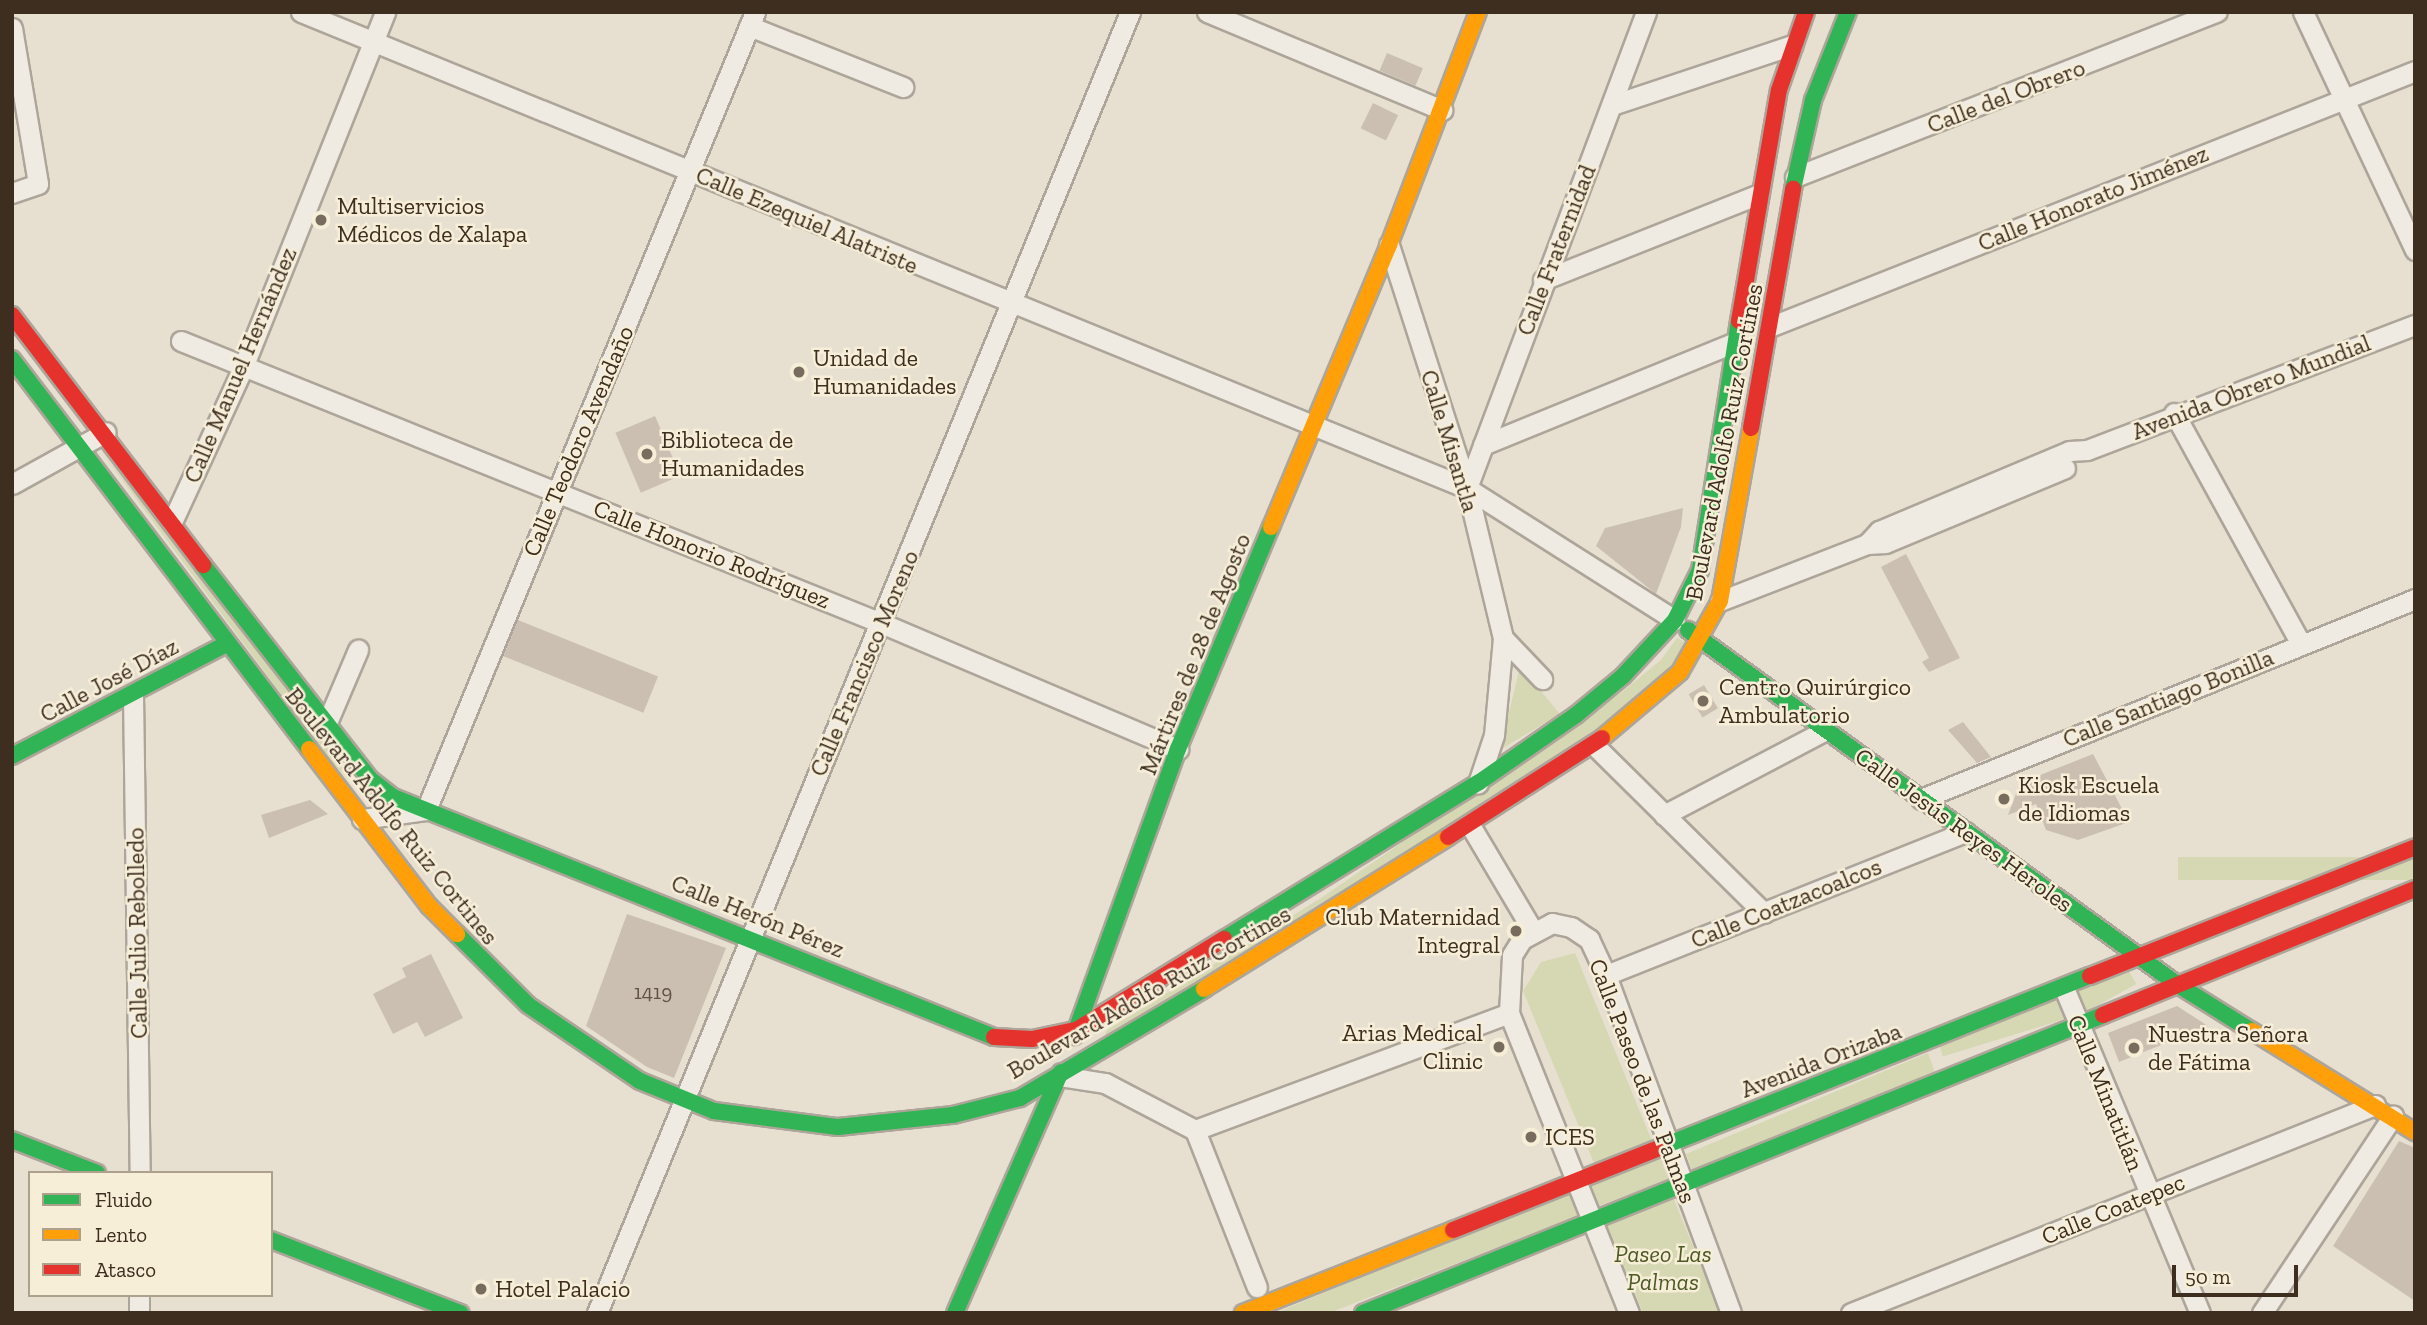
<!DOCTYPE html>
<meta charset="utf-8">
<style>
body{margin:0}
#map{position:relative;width:2427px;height:1325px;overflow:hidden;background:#e7e0d1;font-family:"Zilla Slab",serif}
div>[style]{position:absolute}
.green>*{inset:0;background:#d6d7b3;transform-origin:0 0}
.building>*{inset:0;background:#cbbfb2;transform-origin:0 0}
.roads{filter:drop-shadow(2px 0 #ada599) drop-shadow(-2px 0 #ada599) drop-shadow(0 2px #ada599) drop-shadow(0 -2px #ada599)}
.street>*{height:19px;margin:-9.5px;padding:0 9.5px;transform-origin:9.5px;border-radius:9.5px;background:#efebe3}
.fast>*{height:16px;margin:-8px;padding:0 8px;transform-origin:8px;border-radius:8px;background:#30b455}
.slow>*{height:16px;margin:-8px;padding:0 8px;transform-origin:8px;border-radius:8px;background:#ff9f0a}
.jam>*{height:16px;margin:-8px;padding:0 8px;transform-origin:8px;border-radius:8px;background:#e5322d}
.dots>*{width:19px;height:19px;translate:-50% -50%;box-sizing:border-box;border:4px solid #f7eed8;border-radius:50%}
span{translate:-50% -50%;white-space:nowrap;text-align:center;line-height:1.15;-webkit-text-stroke:5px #f7eed8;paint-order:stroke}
.number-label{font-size:21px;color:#605244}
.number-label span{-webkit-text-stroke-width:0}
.street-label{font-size:24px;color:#3d2e20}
.poi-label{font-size:24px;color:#3d2e20}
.left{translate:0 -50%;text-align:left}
.right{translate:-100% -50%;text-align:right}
.park-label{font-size:24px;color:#4d5a26;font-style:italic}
.frame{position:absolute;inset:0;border:14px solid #3d2e20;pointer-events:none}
.legend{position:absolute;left:28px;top:1171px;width:245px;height:126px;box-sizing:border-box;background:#f7eed8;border:2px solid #ada18e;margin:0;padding:9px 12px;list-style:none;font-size:21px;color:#3d2e20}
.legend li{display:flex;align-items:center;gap:14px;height:35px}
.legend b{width:35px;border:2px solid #ada18e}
.scale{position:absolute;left:2172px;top:1265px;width:126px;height:32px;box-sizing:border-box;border:4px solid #3d2e20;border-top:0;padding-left:9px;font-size:21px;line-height:24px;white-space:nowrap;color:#3d2e20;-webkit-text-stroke:5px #f7eed8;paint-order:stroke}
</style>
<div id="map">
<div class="green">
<i style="clip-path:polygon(102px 453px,396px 813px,366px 798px,331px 761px)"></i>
<i style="clip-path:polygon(1677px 638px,1691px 645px,1631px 706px,1098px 1053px,1107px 1030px,1321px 898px,1622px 692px,1661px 660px)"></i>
<i style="clip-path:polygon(1520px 666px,1560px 714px,1498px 751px,1509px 713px)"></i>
<i style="left:2415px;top:857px;width:23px;height:237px;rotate:90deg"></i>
<i style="clip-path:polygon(1575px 953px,1654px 1146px,1596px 1168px,1523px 991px,1541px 962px)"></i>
<i style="left:2125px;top:964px;width:23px;height:56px;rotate:61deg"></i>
<i style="left:2062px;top:998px;width:21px;height:131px;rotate:73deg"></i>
<i style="clip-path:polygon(1928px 1053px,1936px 1075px,1693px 1172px,1686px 1154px)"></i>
<i style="left:1659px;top:1155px;width:26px;height:75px;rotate:69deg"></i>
<i style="clip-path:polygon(1572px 1188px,1583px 1214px,1329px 1313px,1276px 1313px)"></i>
<i style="clip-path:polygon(1673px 1197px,1720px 1313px,1643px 1313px,1606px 1223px)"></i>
</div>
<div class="building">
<i style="left:1387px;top:53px;width:39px;height:19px;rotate:23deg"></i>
<i style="left:1373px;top:103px;width:28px;height:28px;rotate:26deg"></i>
<i style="left:655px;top:416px;width:65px;height:43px;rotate:67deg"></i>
<i style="clip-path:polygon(1683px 508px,1681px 527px,1656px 594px,1596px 546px,1605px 528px)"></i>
<i style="clip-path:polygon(1906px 554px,1960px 658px,1929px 672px,1922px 662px,1929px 658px,1881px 567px)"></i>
<i style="left:518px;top:620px;width:151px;height:39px;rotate:22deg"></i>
<i style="left:1704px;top:685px;width:27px;height:18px;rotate:59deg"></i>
<i style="clip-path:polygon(1963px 722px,1991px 757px,1977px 763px,1948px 730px)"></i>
<i style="clip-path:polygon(2093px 754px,2129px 822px,2078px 840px,2046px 830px,2036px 804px,2008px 815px,2020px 783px)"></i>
<i style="clip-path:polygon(310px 800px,328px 814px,269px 838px,261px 815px)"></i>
<i style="clip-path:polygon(627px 914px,726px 948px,674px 1078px,647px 1067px,586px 1026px)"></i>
<i style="clip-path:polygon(431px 954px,463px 1018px,425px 1037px,417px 1022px,393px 1034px,373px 994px,406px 977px,402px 968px)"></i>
<i style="clip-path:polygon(2177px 1006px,2208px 1026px,2119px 1062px,2108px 1033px)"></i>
<i style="clip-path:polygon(2399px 1141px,2415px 1148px,2415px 1301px,2333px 1246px)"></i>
</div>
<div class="roads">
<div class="street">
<i style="left:301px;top:12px;width:1259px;rotate:22.21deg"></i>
<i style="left:1467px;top:488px;width:246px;rotate:32.4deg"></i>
<i style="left:1207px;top:12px;width:255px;rotate:22.6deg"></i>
<i style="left:2303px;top:12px;width:263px;rotate:64.8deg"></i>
<i style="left:749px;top:26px;width:166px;rotate:21.6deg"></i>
<i style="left:12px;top:28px;width:158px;rotate:80.5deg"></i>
<i style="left:38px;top:184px;width:28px;rotate:161deg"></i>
<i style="left:1612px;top:105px;width:190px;rotate:-18.4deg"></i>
<i style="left:1795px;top:177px;width:453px;rotate:-21.4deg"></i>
<i style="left:1389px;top:245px;width:255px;rotate:72.2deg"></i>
<i style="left:1467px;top:488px;width:154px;rotate:76.5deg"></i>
<i style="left:1503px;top:638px;width:97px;rotate:95.3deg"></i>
<i style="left:1494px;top:735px;width:51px;rotate:108.4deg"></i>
<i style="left:1543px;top:280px;width:232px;rotate:-21.7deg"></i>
<i style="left:1772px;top:326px;width:692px;rotate:-21.63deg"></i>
<i style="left:181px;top:341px;width:755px;rotate:21.94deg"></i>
<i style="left:881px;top:623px;width:323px;rotate:23deg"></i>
<i style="left:2174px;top:413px;width:264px;rotate:61.2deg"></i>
<i style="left:1483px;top:445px;width:272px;rotate:-22.2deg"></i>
<i style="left:12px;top:484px;width:107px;rotate:-29deg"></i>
<i style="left:1467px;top:488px;width:509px;rotate:-69.39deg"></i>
<i style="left:172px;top:522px;width:167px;rotate:-65.3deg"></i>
<i style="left:242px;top:370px;width:386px;rotate:-68.2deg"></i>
<i style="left:1867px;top:544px;width:18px;rotate:-47deg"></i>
<i style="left:1879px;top:531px;width:206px;rotate:-22.8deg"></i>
<i style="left:2069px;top:451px;width:18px;rotate:-3deg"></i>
<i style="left:2087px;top:450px;width:351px;rotate:-20.9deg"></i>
<i style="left:1720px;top:601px;width:158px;rotate:-21.2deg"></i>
<i style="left:1867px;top:544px;width:18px;rotate:-3deg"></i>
<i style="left:1885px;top:543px;width:195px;rotate:-22.6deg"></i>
<i style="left:1503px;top:638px;width:57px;rotate:46.4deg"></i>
<i style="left:133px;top:694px;width:479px;rotate:89.2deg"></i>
<i style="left:326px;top:725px;width:82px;rotate:-66.9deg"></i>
<i style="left:1594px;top:745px;width:239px;rotate:44.7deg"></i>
<i style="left:1921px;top:799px;width:533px;rotate:-22.04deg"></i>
<i style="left:1664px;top:815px;width:183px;rotate:-27.7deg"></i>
<i style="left:362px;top:819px;width:65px;rotate:-8deg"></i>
<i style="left:426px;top:810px;width:863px;rotate:-67.59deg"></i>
<i style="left:1470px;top:825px;width:123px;rotate:59.3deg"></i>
<i style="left:1606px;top:975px;width:387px;rotate:-21.7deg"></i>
<i style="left:2064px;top:988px;width:352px;rotate:67.3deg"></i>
<i style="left:1060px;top:1076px;width:46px;rotate:8.8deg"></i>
<i style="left:1105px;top:1083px;width:102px;rotate:27.6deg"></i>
<i style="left:1195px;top:1130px;width:169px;rotate:68.5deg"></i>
<i style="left:1195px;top:1130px;width:335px;rotate:-20.4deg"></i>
<i style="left:139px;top:1313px;width:18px;rotate:-90deg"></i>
<i style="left:597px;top:1313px;width:1406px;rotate:-67.72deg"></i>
<i style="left:1629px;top:1313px;width:323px;rotate:-111.8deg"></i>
<i style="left:1509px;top:1013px;width:58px;rotate:-87deg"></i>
<i style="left:1512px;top:955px;width:19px;rotate:-58deg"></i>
<i style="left:1522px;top:939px;width:34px;rotate:-28deg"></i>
<i style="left:1552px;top:923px;width:19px;rotate:12deg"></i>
<i style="left:1571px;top:927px;width:22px;rotate:34deg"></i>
<i style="left:1589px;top:939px;width:40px;rotate:65deg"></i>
<i style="left:1606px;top:975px;width:360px;rotate:69.7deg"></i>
<i style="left:1851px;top:1313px;width:564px;rotate:-21.65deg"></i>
<i style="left:2262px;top:1313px;width:237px;rotate:-56.4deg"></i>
</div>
<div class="fast">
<i style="left:1793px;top:189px;width:91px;rotate:-77.3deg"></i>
<i style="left:1813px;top:100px;width:95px;rotate:-68.3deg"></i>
<i style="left:12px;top:359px;width:490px;rotate:52.7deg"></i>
<i style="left:203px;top:565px;width:271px;rotate:52deg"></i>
<i style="left:370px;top:779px;width:29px;rotate:38deg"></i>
<i style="left:393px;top:797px;width:647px;rotate:21.77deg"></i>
<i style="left:1688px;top:630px;width:605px;rotate:35.92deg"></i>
<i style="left:2178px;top:985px;width:87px;rotate:31.9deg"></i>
<i style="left:12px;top:756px;width:242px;rotate:-27.6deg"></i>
<i style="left:457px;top:934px;width:100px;rotate:45deg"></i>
<i style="left:528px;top:1005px;width:135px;rotate:34.2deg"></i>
<i style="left:640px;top:1081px;width:80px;rotate:22.1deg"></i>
<i style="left:714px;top:1111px;width:125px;rotate:7.4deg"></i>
<i style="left:838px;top:1127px;width:116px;rotate:-6deg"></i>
<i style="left:953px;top:1115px;width:69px;rotate:-14.2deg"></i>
<i style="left:1020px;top:1098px;width:214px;rotate:-30.6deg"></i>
<i style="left:1224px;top:939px;width:298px;rotate:-31.6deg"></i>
<i style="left:1478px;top:783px;width:119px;rotate:-34.8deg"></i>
<i style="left:1576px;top:715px;width:61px;rotate:-39.7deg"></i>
<i style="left:1623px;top:676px;width:76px;rotate:-47.1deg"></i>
<i style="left:1675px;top:620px;width:56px;rotate:-63.4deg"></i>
<i style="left:1700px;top:570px;width:252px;rotate:-81.1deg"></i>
<i style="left:1074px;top:1036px;width:305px;rotate:-70.1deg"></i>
<i style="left:1178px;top:749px;width:241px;rotate:-67.3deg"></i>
<i style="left:12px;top:1140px;width:91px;rotate:21.2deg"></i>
<i style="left:1659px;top:1148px;width:464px;rotate:-21.8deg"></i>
<i style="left:271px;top:1240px;width:203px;rotate:21.1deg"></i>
<i style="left:955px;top:1313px;width:263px;rotate:-66.3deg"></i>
<i style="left:1363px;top:1313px;width:798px;rotate:-21.93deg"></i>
</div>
<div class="slow">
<i style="left:1271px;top:527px;width:306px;rotate:-67.3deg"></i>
<i style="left:1389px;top:245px;width:249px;rotate:-69.1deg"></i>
<i style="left:1602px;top:738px;width:102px;rotate:-40.2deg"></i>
<i style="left:1680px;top:672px;width:81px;rotate:-60.6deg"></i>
<i style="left:1720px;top:601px;width:176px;rotate:-79.8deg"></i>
<i style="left:309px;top:749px;width:198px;rotate:52.6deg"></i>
<i style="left:429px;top:906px;width:40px;rotate:45deg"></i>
<i style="left:1204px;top:989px;width:287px;rotate:-31.9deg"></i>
<i style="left:2252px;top:1031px;width:192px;rotate:31.8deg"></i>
<i style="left:1243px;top:1313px;width:226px;rotate:-21.6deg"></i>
</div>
<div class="jam">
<i style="left:12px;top:315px;width:315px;rotate:52.6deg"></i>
<i style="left:1739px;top:321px;width:234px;rotate:-80.2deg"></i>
<i style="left:1779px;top:90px;width:83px;rotate:-70.9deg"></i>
<i style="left:1751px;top:428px;width:243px;rotate:-80deg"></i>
<i style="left:1448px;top:837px;width:183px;rotate:-32.7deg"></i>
<i style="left:2090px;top:976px;width:350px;rotate:-21.6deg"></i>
<i style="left:2103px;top:1015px;width:336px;rotate:-22deg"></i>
<i style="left:994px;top:1037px;width:38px;rotate:3deg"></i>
<i style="left:1032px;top:1039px;width:45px;rotate:-11.6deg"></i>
<i style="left:1076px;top:1030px;width:174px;rotate:-31.6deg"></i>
<i style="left:1453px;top:1230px;width:222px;rotate:-21.7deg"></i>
</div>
</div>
<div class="dots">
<i style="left:321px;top:220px;background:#786c5e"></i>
<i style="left:799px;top:372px;background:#786c5e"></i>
<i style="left:647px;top:454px;background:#786c5e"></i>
<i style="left:1703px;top:701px;background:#786c5e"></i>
<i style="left:2004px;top:799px;background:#786c5e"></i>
<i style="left:1516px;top:931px;background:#786c5e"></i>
<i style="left:1499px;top:1047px;background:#786c5e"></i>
<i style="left:2134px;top:1048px;background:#786c5e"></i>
<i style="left:1531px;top:1137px;background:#786c5e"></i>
<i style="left:481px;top:1289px;background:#786c5e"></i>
</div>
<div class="number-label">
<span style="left:653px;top:992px">1419</span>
</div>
<div class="street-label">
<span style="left:2006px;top:96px;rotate:-21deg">Calle del Obrero</span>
<span style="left:2093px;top:198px;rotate:-22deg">Calle Honorato Jiménez</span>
<span style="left:807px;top:220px;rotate:23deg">Calle Ezequiel Alatriste</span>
<span style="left:1556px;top:250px;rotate:-69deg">Calle Fraternidad</span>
<span style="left:240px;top:365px;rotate:-67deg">Calle Manuel Hernández</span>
<span style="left:2251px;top:387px;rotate:-21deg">Avenida Obrero Mundial</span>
<span style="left:578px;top:441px;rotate:-67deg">Calle Teodoro Avendaño</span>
<span style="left:1450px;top:441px;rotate:73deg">Calle Misantla</span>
<span style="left:1724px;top:442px;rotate:-79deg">Boulevard Adolfo Ruiz Cortines</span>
<span style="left:712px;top:554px;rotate:22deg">Calle Honorio Rodríguez</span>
<span style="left:1195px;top:654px;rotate:-68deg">Mártires de 28 de Agosto</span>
<span style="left:864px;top:663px;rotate:-67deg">Calle Francisco Moreno</span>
<span style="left:109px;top:680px;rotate:-28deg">Calle José Díaz</span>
<span style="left:2168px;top:698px;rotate:-22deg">Calle Santiago Bonilla</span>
<span style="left:392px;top:816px;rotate:51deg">Boulevard Adolfo Ruiz Cortines</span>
<span style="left:1964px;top:830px;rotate:36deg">Calle Jesús Reyes Heroles</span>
<span style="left:1786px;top:903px;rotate:-22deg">Calle Coatzacoalcos</span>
<span style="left:758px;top:916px;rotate:22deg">Calle Herón Pérez</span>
<span style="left:137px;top:933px;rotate:-91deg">Calle Julio Rebolledo</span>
<span style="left:1149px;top:992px;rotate:-30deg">Boulevard Adolfo Ruiz Cortines</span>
<span style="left:1821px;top:1060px;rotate:-21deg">Avenida Orizaba</span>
<span style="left:1643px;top:1081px;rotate:69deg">Calle Paseo de las Palmas</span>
<span style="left:2106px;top:1093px;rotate:68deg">Calle Minatitlán</span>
<span style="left:2113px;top:1209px;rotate:-22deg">Calle Coatepec</span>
</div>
<div class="poi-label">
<span class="left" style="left:337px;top:220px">Multiservicios<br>Médicos de Xalapa</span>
<span class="left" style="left:813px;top:372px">Unidad de<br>Humanidades</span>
<span class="left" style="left:661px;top:454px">Biblioteca de<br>Humanidades</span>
<span class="left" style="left:1719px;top:701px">Centro Quirúrgico<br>Ambulatorio</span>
<span class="left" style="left:2018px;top:799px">Kiosk Escuela<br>de Idiomas</span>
<span class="right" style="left:1500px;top:931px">Club Maternidad<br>Integral</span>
<span class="right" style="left:1483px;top:1047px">Arias Medical<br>Clinic</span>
<span class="left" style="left:2148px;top:1048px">Nuestra Señora<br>de Fátima</span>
<span class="left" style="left:1545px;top:1137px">ICES</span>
<span class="left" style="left:495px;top:1289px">Hotel Palacio</span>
</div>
<div class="park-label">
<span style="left:1663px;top:1268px">Paseo Las<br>Palmas</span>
</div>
<div class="frame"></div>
<ul class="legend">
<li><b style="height:9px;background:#30b455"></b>Fluido</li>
<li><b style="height:9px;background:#ff9f0a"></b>Lento</li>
<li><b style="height:9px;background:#e5322d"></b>Atasco</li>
</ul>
<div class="scale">50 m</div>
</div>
